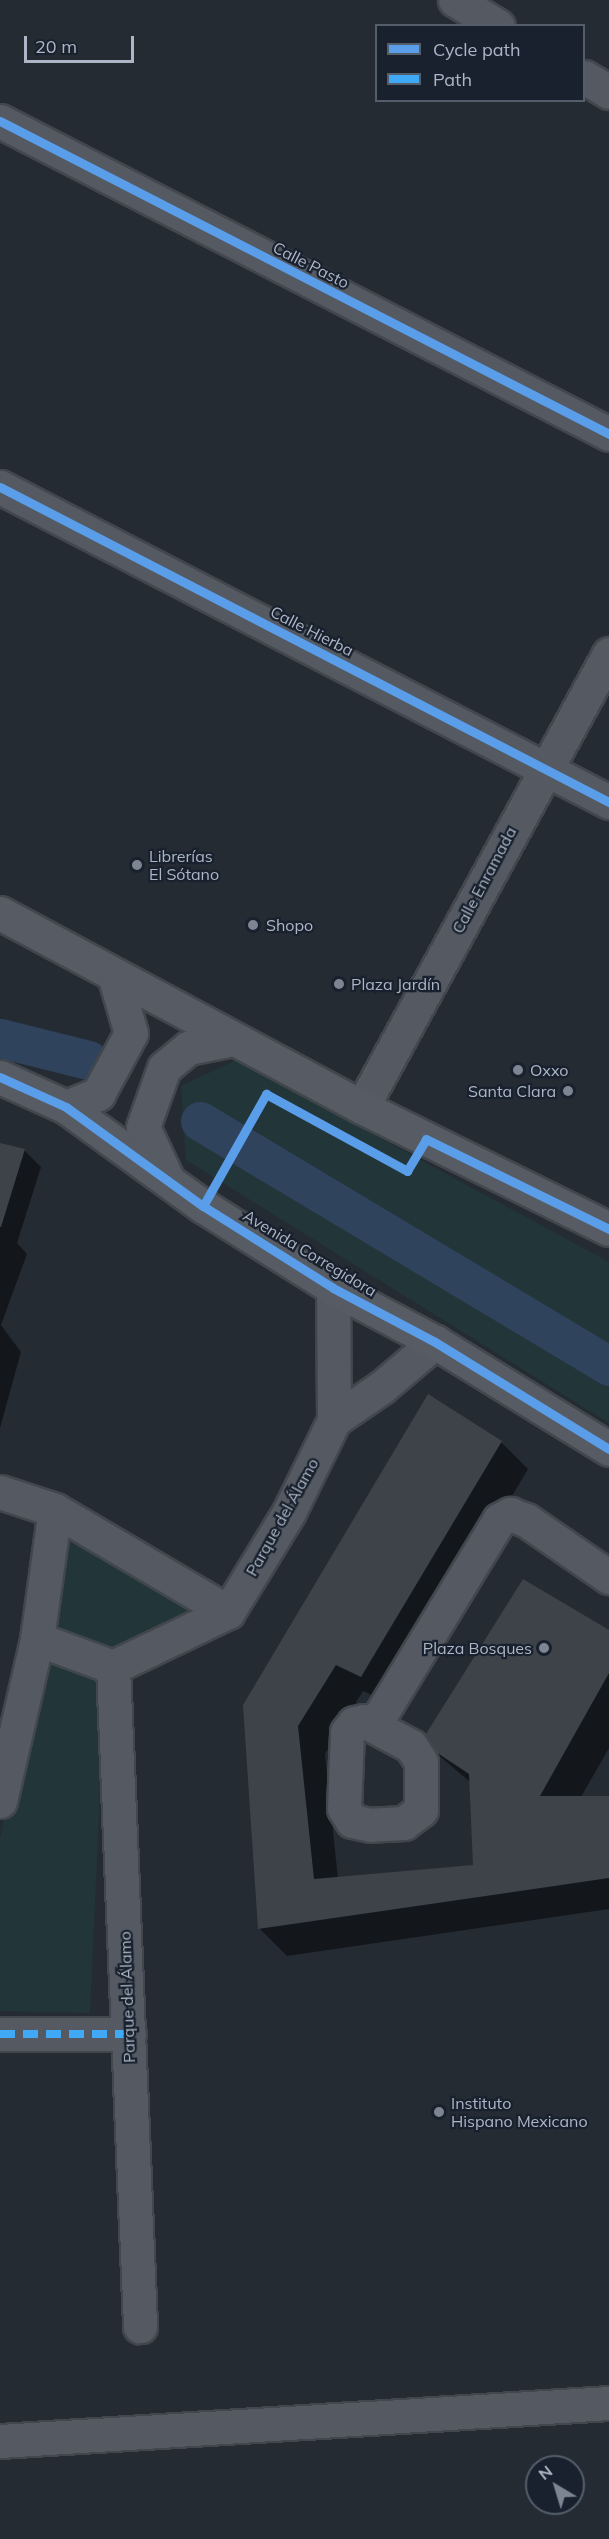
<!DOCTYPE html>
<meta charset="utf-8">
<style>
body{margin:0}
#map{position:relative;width:609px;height:2539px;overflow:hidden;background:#252b33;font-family:Mulish,sans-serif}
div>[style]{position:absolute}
.green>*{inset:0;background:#223539}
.shadow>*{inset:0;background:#0007}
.canal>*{height:39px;margin:-19.5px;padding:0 19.5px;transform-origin:19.5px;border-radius:19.5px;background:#30435d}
.building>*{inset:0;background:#3e434a}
.roads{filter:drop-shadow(2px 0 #42474e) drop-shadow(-2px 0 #42474e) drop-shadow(0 2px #42474e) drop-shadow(0 -2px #42474e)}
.minor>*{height:33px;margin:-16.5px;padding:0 16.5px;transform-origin:16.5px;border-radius:16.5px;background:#545962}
.major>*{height:33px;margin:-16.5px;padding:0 16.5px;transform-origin:16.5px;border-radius:16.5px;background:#575b63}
.quiet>*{height:8px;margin-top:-4px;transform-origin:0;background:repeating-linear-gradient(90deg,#3fa9f5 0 15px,transparent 0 23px)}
.cycleway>*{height:9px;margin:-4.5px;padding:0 4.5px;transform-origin:4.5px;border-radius:4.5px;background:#5a9eea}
.dots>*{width:16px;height:16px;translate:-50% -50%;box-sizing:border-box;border:3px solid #18212d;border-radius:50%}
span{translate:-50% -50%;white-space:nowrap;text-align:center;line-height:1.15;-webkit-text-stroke:4.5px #18212d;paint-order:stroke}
.street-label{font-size:16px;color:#adb6c6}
.poi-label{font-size:16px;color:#adb6c6}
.left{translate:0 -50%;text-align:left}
.right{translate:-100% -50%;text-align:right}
.legend{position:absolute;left:375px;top:24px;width:210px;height:78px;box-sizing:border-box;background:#18212d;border:2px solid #545d6a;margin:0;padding:8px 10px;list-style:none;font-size:18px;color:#adb6c6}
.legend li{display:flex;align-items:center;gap:12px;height:30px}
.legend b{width:30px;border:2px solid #545d6a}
.north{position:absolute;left:525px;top:2455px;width:60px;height:60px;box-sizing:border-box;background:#18212d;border:2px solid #545d6a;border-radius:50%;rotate:322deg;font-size:16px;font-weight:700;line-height:24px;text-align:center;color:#adb6c6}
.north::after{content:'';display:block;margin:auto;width:21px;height:27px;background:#7d8593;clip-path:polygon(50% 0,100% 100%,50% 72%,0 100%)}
.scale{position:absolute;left:24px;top:36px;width:110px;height:27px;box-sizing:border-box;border:3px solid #adb6c6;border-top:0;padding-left:8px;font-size:18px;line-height:21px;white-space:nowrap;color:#adb6c6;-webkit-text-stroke:4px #18212d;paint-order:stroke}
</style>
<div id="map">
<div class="green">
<i style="clip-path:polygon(236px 1060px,609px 1262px,609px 1423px,186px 1160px,181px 1086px)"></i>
<i style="clip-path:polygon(71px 1528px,193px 1608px,106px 1657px,90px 2013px,0 2011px,0 1838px)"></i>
</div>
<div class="shadow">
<i style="clip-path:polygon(0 1144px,24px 1150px,41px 1167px,17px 1243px,27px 1254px,1px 1325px,21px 1352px,0 1428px)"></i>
<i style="clip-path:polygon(501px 1442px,528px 1469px,389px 1703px,363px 1691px,325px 1754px,338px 1879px,475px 1867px,470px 1782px,423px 1742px,609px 1632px,609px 1748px,581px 1797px,609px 1797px,609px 1909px,287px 1956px,260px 1929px,244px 1705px)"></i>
</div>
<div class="canal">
<i style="left:0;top:1038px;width:91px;rotate:14deg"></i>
<i style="left:200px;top:1121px;width:477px;rotate:30.9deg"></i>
</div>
<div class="building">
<i style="clip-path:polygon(0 1143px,25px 1149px,1px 1227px,0 1227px)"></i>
<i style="clip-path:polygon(428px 1394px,502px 1441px,361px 1677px,336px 1665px,298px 1726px,314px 1879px,473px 1865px,469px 1774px,421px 1742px,523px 1579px,609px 1630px,609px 1673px,540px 1796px,609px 1796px,609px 1878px,258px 1929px,243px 1705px)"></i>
</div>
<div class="roads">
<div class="minor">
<i style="left:455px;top:0;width:50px;rotate:31.2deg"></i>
<i style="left:584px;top:77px;width:29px;rotate:31deg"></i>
<i style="left:0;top:121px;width:685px;rotate:27.2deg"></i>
<i style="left:0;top:487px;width:686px;rotate:27.35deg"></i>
<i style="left:362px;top:1107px;width:516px;rotate:-61.4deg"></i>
<i style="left:334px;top:1420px;width:58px;rotate:-34.5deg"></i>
<i style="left:382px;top:1387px;width:70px;rotate:-40.3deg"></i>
<i style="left:0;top:1492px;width:58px;rotate:18.1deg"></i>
<i style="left:55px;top:1510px;width:201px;rotate:30.5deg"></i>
<i style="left:37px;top:1639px;width:81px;rotate:20.2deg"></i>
<i style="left:113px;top:1667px;width:127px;rotate:-25.6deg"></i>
<i style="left:228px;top:1612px;width:117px;rotate:-58.6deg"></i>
<i style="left:289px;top:1512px;width:102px;rotate:-63.9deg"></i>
<i style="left:334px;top:1420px;width:132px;rotate:-90.4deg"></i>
<i style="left:113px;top:1667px;width:660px;rotate:87.65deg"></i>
<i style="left:364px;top:1721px;width:53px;rotate:28deg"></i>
<i style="left:411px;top:1746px;width:19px;rotate:58deg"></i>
<i style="left:421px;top:1762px;width:48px;rotate:90deg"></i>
<i style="left:421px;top:1810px;width:21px;rotate:143deg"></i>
<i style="left:404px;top:1823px;width:34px;rotate:177deg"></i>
<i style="left:370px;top:1825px;width:18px;rotate:-167deg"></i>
<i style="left:352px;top:1821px;width:15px;rotate:-122deg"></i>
<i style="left:344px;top:1808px;width:76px;rotate:-87.7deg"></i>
<i style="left:347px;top:1732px;width:11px;rotate:-52deg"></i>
<i style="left:354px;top:1723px;width:10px;rotate:-11deg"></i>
<i style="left:375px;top:1724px;width:239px;rotate:-58.7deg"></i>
<i style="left:499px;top:1520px;width:13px;rotate:-29deg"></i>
<i style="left:510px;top:1514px;width:17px;rotate:21deg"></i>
<i style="left:526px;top:1520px;width:101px;rotate:34.5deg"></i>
<i style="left:0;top:1801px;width:166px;rotate:-77.1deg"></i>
<i style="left:37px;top:1639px;width:130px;rotate:-82.1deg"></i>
<i style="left:0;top:2034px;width:129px"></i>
<i style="left:0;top:2441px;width:610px;rotate:-3.57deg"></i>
</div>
<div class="major">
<i style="left:0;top:913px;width:411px;rotate:28.2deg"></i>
<i style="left:362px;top:1107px;width:275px;rotate:26.3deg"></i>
<i style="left:0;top:1077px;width:72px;rotate:24.4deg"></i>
<i style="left:66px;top:1107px;width:169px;rotate:35.9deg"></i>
<i style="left:203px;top:1206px;width:154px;rotate:32.2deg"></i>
<i style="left:333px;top:1288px;width:115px;rotate:27.9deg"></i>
<i style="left:435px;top:1342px;width:204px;rotate:31.6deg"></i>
<i style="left:66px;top:1107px;width:35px;rotate:-22deg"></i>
<i style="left:98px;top:1094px;width:69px;rotate:-61.6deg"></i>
<i style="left:131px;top:1033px;width:60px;rotate:-106.3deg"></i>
<i style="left:167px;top:1178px;width:56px;rotate:-115.2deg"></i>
<i style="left:143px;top:1127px;width:63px;rotate:-70.4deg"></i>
<i style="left:164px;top:1068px;width:31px;rotate:-40deg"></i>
<i style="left:188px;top:1048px;width:46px;rotate:-11.3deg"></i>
</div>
</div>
<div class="quiet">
<i style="left:0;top:2034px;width:129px"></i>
</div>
<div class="cycleway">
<i style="left:0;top:121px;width:685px;rotate:27.2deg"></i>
<i style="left:0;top:487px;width:686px;rotate:27.35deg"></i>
<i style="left:0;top:1077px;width:72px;rotate:24.4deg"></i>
<i style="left:66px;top:1107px;width:169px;rotate:35.9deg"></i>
<i style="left:203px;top:1206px;width:154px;rotate:32.2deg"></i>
<i style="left:333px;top:1288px;width:115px;rotate:27.9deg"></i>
<i style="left:435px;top:1342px;width:204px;rotate:31.6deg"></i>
<i style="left:203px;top:1206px;width:129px;rotate:-60.6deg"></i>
<i style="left:266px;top:1094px;width:161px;rotate:28.6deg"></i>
<i style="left:407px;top:1171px;width:37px;rotate:-59deg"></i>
<i style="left:426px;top:1139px;width:204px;rotate:26.2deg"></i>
</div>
<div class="dots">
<i style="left:137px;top:865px;background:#7d8593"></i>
<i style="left:253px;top:925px;background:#7d8593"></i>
<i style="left:339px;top:984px;background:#7d8593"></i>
<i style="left:518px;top:1070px;background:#7d8593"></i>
<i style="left:568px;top:1091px;background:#7d8593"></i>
<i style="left:544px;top:1648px;background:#7d8593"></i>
<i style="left:439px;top:2112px;background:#7d8593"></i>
</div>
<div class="street-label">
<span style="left:311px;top:265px;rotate:27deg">Calle Pasto</span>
<span style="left:312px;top:631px;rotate:27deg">Calle Hierba</span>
<span style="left:484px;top:880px;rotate:-62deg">Calle Enramada</span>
<span style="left:310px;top:1253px;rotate:31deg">Avenida Corregidora</span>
<span style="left:282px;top:1517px;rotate:-61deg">Parque del Álamo</span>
<span style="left:127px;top:1997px;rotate:-92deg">Parque del Álamo</span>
</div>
<div class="poi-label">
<span class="left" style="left:149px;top:865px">Librerías<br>El Sótano</span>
<span class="left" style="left:266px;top:925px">Shopo</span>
<span class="left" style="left:351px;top:984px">Plaza Jardín</span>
<span class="left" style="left:530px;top:1070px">Oxxo</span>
<span class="right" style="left:556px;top:1091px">Santa Clara</span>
<span class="right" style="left:532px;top:1648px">Plaza Bosques</span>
<span class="left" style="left:451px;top:2112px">Instituto<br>Hispano Mexicano</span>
</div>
<ul class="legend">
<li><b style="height:8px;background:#5a9eea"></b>Cycle path</li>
<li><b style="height:8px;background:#3fa9f5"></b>Path</li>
</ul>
<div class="north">N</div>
<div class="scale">20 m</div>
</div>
